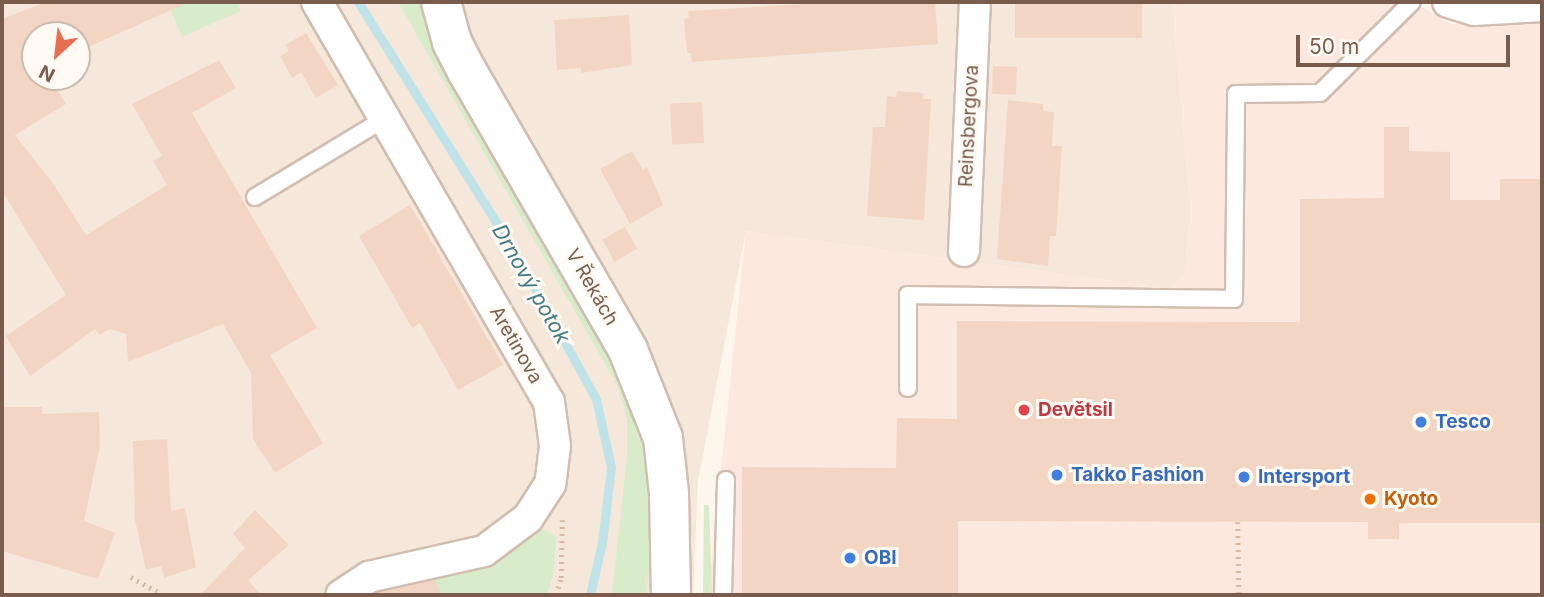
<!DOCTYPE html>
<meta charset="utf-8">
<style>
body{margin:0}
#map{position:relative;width:1544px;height:597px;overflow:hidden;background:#fdf6ec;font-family:Inter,sans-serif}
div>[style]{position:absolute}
.residential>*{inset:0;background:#f5e8da}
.commercial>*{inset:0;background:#fde8e0}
.green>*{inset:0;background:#d8ecc9}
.stream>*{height:9px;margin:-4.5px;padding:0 4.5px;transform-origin:4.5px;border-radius:4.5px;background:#bfe3e8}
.building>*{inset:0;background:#f3d5c3;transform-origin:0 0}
.path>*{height:4.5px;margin-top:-2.25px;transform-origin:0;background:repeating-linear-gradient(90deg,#d9b8a5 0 2px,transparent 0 7px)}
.roads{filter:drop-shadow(2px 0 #d1beb0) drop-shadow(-2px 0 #d1beb0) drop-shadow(0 2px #d1beb0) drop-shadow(0 -2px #d1beb0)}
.lane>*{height:16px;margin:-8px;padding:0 8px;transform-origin:8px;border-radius:8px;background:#fff}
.street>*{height:30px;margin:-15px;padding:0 15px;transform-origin:15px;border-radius:15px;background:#fff}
.secondary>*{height:38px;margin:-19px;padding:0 19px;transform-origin:19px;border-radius:19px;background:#fff}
.dots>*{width:19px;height:19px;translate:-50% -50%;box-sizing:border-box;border:4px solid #fffaf3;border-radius:50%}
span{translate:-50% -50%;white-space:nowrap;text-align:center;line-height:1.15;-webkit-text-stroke:6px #fffaf3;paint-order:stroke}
.street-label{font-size:19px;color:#7a5c4d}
.health-label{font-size:19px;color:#be3a42;font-weight:700}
.left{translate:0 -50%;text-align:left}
.shop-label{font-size:19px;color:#366cbe;font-weight:700}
.food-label{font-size:19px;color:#c56008;font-weight:700}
.water-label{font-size:21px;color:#437c86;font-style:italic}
.frame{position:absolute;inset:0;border:4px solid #7a5c4d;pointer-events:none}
.north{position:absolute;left:21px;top:21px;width:70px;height:70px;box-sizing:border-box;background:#fffaf3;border:2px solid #cabbb1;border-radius:50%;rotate:207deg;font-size:19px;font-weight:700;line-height:28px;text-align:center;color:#7a5c4d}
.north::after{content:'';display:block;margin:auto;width:24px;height:32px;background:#e76f51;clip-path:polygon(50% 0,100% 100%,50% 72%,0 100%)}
.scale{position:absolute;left:1296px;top:35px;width:214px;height:32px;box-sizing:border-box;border:4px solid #7a5c4d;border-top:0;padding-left:9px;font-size:21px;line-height:24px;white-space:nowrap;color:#7a5c4d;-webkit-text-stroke:5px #fffaf3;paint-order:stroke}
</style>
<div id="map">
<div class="residential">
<i style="clip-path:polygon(evenodd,2px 2px,1172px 2px,1190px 207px,1185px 274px,1172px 289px,746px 231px,698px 481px,693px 595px,2px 595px,2px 2px,35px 35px,77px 35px,77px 77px,35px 77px,35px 35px)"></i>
</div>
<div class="commercial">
<i style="clip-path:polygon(1172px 2px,1413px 2px,1449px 23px,1473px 26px,1542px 20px,1542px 595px,708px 595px,746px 231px,1172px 289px,1185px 274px,1190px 207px)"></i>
</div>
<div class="green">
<i style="clip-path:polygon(167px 2px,237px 2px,241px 11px,182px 37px)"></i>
<i style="clip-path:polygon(398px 2px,421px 2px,443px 53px,576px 288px,629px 392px,645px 439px,651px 480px,652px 539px,646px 595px,612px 595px,627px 456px,627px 418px,618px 387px)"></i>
<i style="clip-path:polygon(704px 505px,709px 505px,712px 595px,703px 595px)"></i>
<i style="clip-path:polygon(536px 526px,556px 536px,554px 572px,547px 595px,441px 595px,430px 569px)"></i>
</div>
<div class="stream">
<i style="left:358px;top:2px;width:297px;rotate:57.9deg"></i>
<i style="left:516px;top:254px;width:166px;rotate:61.1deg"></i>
<i style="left:596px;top:399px;width:70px;rotate:77.6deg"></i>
<i style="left:611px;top:467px;width:76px;rotate:96.8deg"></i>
<i style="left:602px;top:542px;width:54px;rotate:102.8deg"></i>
</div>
<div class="building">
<i style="clip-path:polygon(46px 2px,189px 2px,77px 52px,77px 35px,35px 35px,35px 77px,49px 77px,66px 104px,15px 135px,52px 182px,86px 235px,167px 185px,153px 161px,162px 156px,132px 104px,219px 60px,236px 88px,192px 113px,317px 328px,270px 355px,323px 443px,275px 473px,253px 439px,251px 373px,223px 324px,128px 362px,126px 334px,110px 329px,100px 335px,95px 329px,30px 376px,6px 336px,66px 295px,2px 191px,2px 19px)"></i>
<i style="clip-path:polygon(839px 2px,935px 2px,938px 44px,692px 62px,691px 53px,687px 53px,684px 19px,689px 18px,688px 11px)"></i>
<i style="left:1015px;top:2px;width:127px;height:36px"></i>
<i style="clip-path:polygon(629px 15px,632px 65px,581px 73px,581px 68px,557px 70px,554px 20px)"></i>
<i style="clip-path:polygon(306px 33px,338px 85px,316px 98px,301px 72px,292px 78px,280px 56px,289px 51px,285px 45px)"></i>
<i style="left:993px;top:66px;width:24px;height:28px;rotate:2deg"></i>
<i style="clip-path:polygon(897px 91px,923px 93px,923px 99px,931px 99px,924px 220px,867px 216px,873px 127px,885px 127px,887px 96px,896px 97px)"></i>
<i style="clip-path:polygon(1008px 100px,1043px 104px,1043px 111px,1054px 112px,1052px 146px,1062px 146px,1056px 236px,1050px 236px,1048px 266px,997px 259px)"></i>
<i style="left:702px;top:102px;width:41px;height:32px;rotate:87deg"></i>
<i style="clip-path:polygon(1384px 127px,1409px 127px,1409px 151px,1450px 152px,1450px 200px,1500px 200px,1500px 179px,1542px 179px,1542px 523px,1399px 523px,1399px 539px,1368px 539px,1368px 522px,958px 521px,958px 595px,742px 595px,742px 467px,896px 468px,897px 418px,957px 419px,957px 321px,1300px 322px,1300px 199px,1384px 198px)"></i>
<i style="clip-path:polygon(632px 151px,643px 170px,647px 167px,663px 205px,630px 224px,600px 169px)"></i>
<i style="clip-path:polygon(410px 205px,503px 365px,458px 390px,420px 323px,412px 328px,359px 236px)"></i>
<i style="left:625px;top:227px;width:25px;height:26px;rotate:61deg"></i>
<i style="clip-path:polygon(2px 407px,42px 407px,42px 414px,99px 412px,100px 445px,84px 521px,115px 533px,98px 579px,2px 551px)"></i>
<i style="clip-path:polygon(167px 439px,171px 511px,185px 508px,196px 567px,164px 578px,161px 566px,146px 570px,135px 520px,133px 441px)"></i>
<i style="clip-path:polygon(255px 510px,289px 545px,248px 580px,261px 595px,200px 595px,245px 548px,233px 534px)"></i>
<i style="clip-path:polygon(435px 580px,441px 595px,373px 595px,376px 593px)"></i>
</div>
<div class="path">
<i style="left:1238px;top:522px;width:73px;rotate:89.2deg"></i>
<i style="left:131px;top:577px;width:37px;rotate:29deg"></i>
<i style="left:556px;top:595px;width:18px;rotate:-74deg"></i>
<i style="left:561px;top:578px;width:58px;rotate:-89deg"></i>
</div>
<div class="roads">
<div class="lane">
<i style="left:255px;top:197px;width:153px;rotate:-31.1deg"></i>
<i style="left:908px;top:388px;width:93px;rotate:-90deg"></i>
<i style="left:908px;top:295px;width:326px;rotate:0.7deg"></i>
<i style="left:1234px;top:299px;width:205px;rotate:-89.4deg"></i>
<i style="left:1236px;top:94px;width:84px;rotate:-0.7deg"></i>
<i style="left:1320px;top:93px;width:129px;rotate:-44.7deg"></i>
<i style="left:723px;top:595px;width:115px;rotate:-88.5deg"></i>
</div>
<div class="street">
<i style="left:317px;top:2px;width:462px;rotate:59.9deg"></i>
<i style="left:549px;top:402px;width:44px;rotate:82.2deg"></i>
<i style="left:555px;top:446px;width:38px;rotate:97deg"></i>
<i style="left:550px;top:484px;width:40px;rotate:122.9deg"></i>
<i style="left:528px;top:518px;width:55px;rotate:143.1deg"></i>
<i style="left:484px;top:551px;width:118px;rotate:167.3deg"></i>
<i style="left:369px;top:577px;width:33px;rotate:147deg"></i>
<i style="left:1448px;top:2px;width:27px;rotate:17deg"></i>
<i style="left:1474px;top:10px;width:68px;rotate:-3.4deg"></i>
<i style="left:964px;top:251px;width:249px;rotate:-87.5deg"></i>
</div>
<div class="secondary">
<i style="left:441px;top:2px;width:41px;rotate:74.6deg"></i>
<i style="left:452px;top:42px;width:33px;rotate:63deg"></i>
<i style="left:467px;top:71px;width:322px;rotate:60deg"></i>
<i style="left:628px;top:350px;width:95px;rotate:68.3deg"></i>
<i style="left:663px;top:438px;width:55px;rotate:83.8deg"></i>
<i style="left:669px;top:493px;width:102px;rotate:88.9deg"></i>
</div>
</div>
<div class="dots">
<i style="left:1024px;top:410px;background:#e0444e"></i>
<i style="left:1421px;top:422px;background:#3f7fe0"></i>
<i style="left:1057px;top:475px;background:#3f7fe0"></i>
<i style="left:1244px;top:477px;background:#3f7fe0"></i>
<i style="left:1370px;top:499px;background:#e8710a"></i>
<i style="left:850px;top:558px;background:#3f7fe0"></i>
</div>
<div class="street-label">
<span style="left:969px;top:126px;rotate:-87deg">Reinsbergova</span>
<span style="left:592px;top:287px;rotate:60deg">V Řekách</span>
<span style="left:516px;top:345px;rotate:60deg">Aretinova</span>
</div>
<div class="health-label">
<span class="left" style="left:1038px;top:410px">Devětsil</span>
</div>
<div class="shop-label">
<span class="left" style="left:1435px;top:422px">Tesco</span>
<span class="left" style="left:1071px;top:475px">Takko Fashion</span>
<span class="left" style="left:1258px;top:477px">Intersport</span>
<span class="left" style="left:864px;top:558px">OBI</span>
</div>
<div class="food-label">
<span class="left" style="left:1384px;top:499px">Kyoto</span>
</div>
<div class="water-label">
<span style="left:531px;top:284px;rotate:60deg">Drnový potok</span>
</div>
<div class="frame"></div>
<div class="north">N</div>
<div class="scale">50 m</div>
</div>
